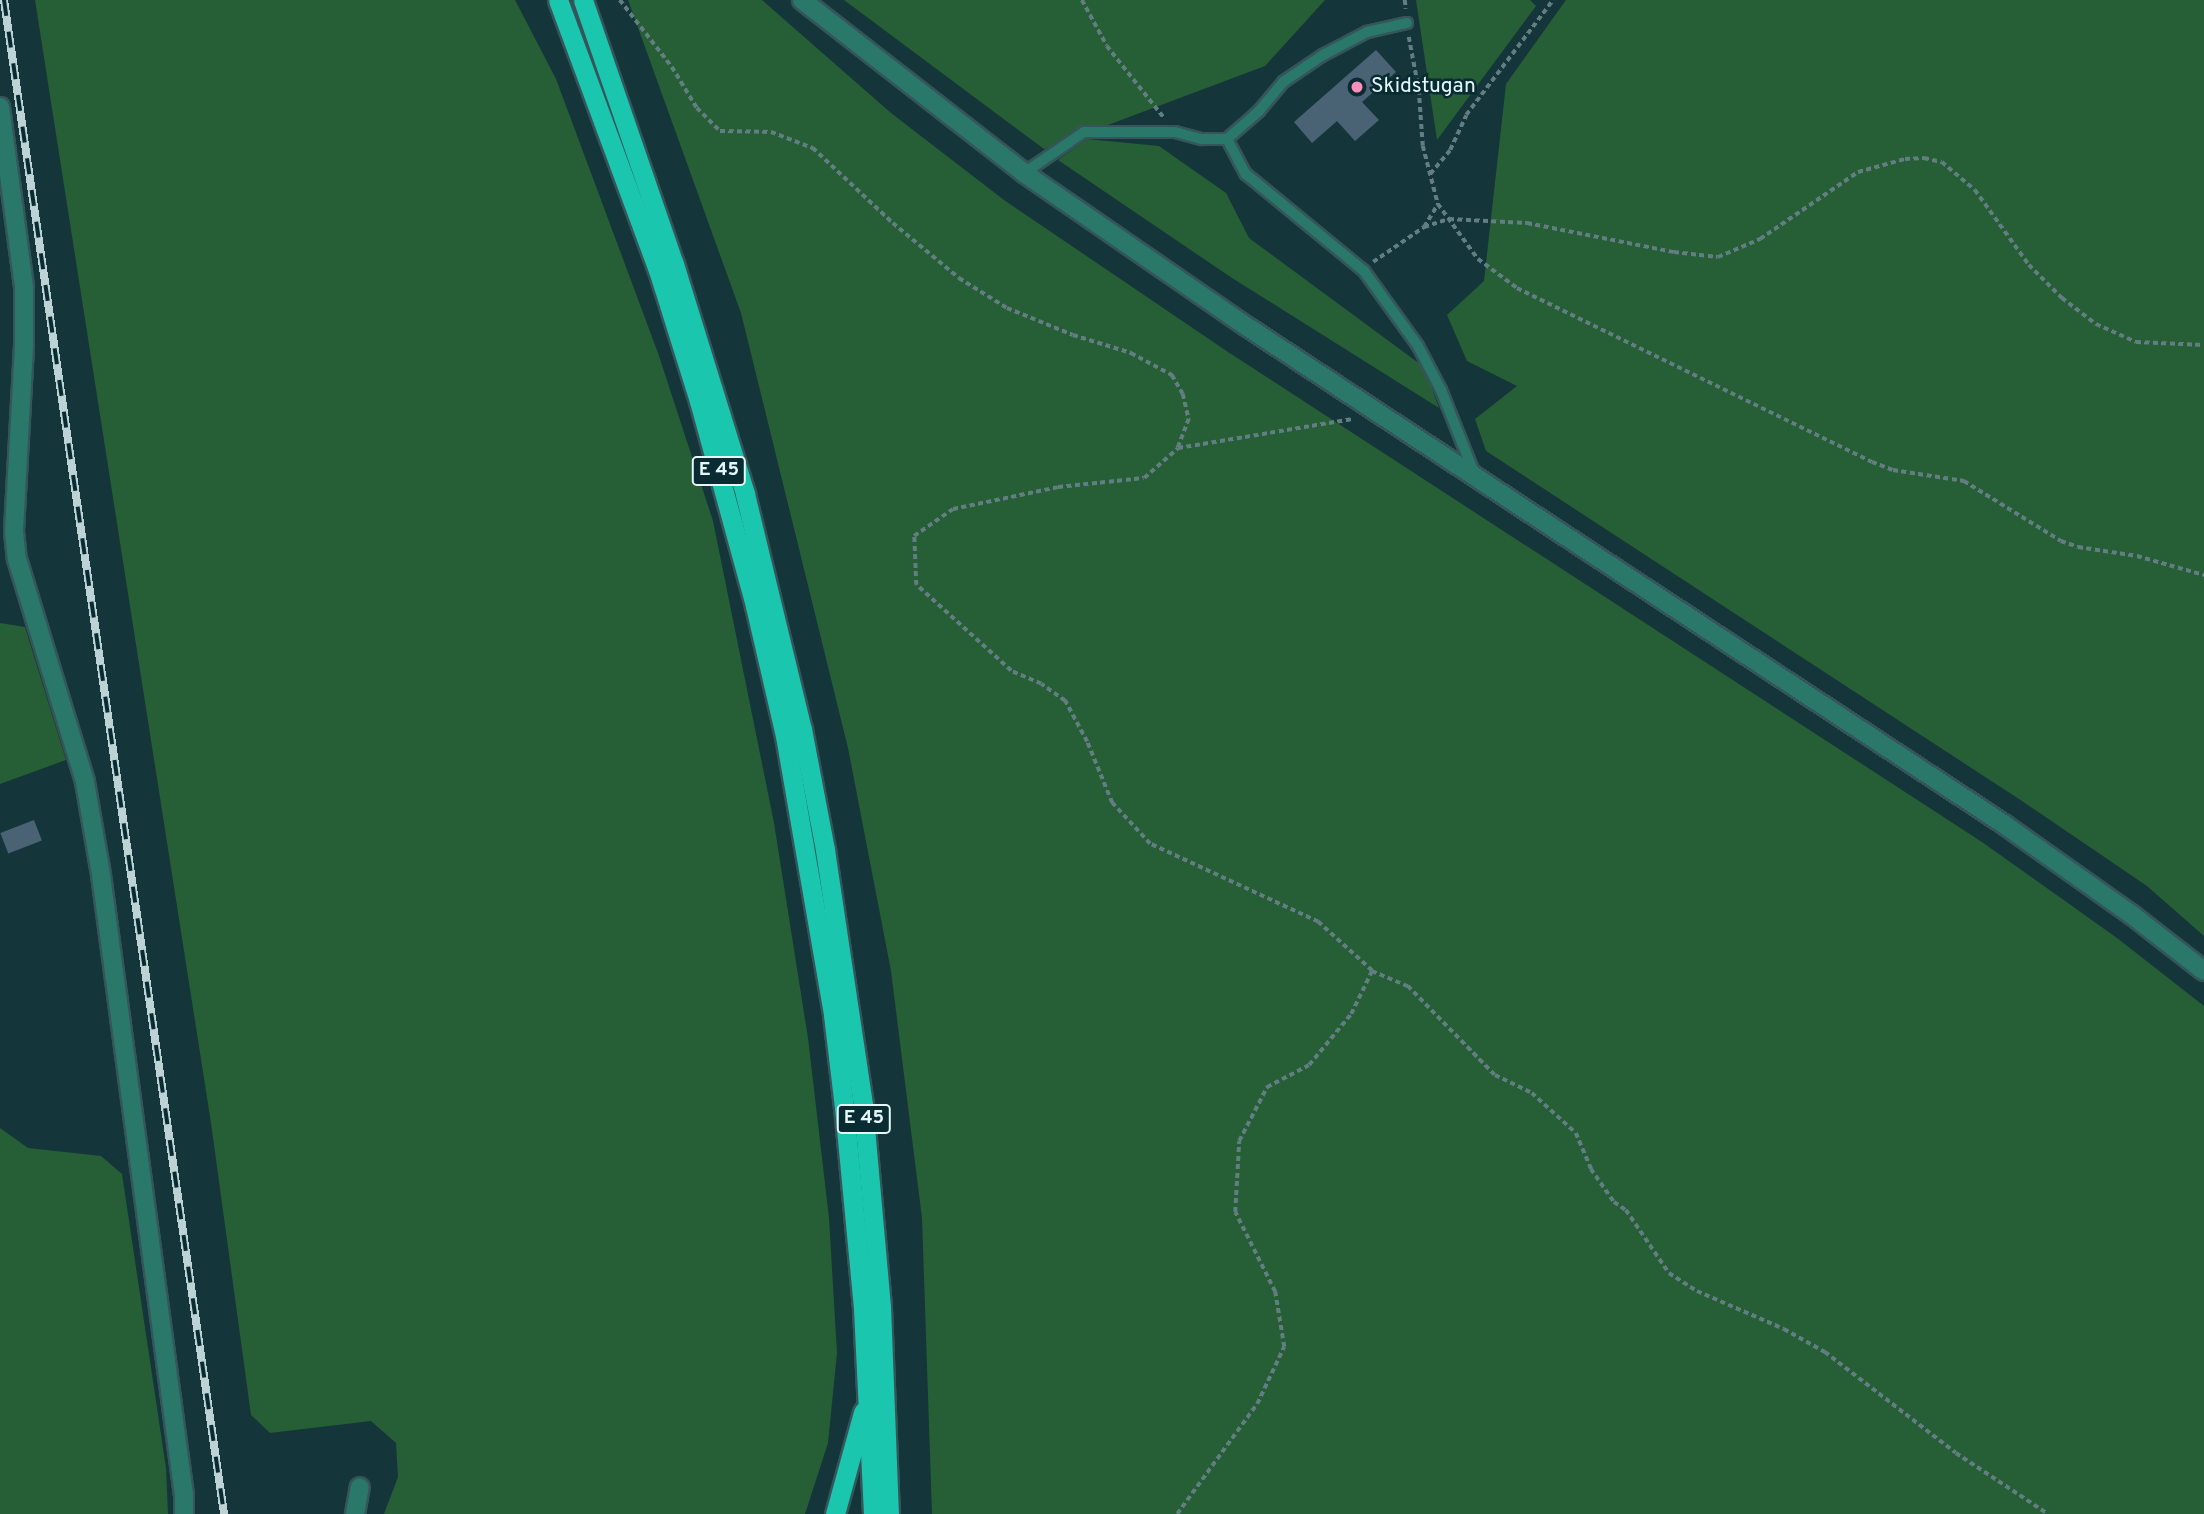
<!DOCTYPE html>
<style>
body{margin:0}
#map{position:relative;width:2204px;height:1514px;overflow:hidden;background:#14363b;font-family:Overpass,sans-serif}
div>[style]{position:absolute}
.green>*{inset:0;background:#265e35}
.building>*{inset:0;background:#4a6374;transform-origin:0 0}
.path>*{height:3.5px;margin-top:-1.75px;transform-origin:0;background:repeating-linear-gradient(90deg,#627e82 0 5px,transparent 0 8.5px)}
.roads{filter:drop-shadow(2px 0 #35555a) drop-shadow(-2px 0 #35555a) drop-shadow(0 2px #35555a) drop-shadow(0 -2px #35555a)}
.service>*{height:10px;margin:-5px;padding:0 5px;transform-origin:5px;border-radius:5px;background:#29786a}
.minor>*{height:18px;margin:-9px;padding:0 9px;transform-origin:9px;border-radius:9px;background:#29786a}
.trunk>*{height:19px;margin:-9.5px;padding:0 9.5px;transform-origin:9.5px;border-radius:9.5px;background:#1ac6ae}
.rail>*{height:8px;margin-top:-4px;transform-origin:0;background:repeating-linear-gradient(90deg,#082c31 0 16px,#bdd2d5 0 32px);box-sizing:border-box;border-block:2px solid #bdd2d5}
.dots>*{width:19px;height:19px;translate:-50% -50%;box-sizing:border-box;border:4px solid #082c31;border-radius:50%}
span{translate:-50% -50%;white-space:nowrap;text-align:center;line-height:1.15;-webkit-text-stroke:5px #082c31;paint-order:stroke}
.shield-label span{padding:2px 5px;background:#082c31;border:2px solid;border-radius:5px;-webkit-text-stroke-width:0}
.shield-label{font-size:19px;color:#e5f7fa;font-weight:700}
.poi-label{font-size:21px;color:#e5f7fa}
.left{translate:0 -50%;text-align:left}
</style>
<div id="map">
<div class="green">
<i style="clip-path:polygon(35px 0,515px 0,556px 79px,658px 353px,713px 521px,774px 823px,808px 1038px,829px 1218px,837px 1353px,828px 1443px,805px 1514px,384px 1514px,398px 1477px,396px 1443px,371px 1421px,270px 1433px,251px 1415px,211px 1123px)"></i>
<i style="clip-path:polygon(628px 0,762px 0,891px 113px,1004px 200px,1228px 352px,1982px 842px,2117px 938px,2204px 1006px,2204px 1514px,932px 1514px,922px 1218px,891px 971px,848px 748px,741px 313px)"></i>
<i style="clip-path:polygon(844px 0,1325px 0,1265px 66px,1044px 149px)"></i>
<i style="clip-path:polygon(1416px 0,1530px 0,1536px 6px,1437px 140px)"></i>
<i style="clip-path:polygon(1566px 0,2204px 0,2204px 936px,2147px 886px,2022px 801px,1486px 451px,1475px 419px,1517px 386px,1467px 361px,1447px 315px,1484px 281px,1506px 84px)"></i>
<i style="clip-path:polygon(1087px 139px,1159px 146px,1226px 193px,1249px 238px,1424px 367px,1439px 408px,1232px 278px,1058px 160px)"></i>
<i style="clip-path:polygon(0 623px,25px 627px,66px 760px,0 784px)"></i>
<i style="clip-path:polygon(0 1128px,28px 1148px,101px 1156px,122px 1174px,166px 1468px,168px 1514px,0 1514px)"></i>
</div>
<div class="building">
<i style="clip-path:polygon(1376px 50px,1396px 72px,1362px 102px,1379px 120px,1355px 141px,1337px 121px,1312px 143px,1294px 122px)"></i>
<i style="left:34px;top:820px;width:22px;height:36px;rotate:69deg"></i>
</div>
<div class="path">
<i style="left:620px;top:0;width:85px;rotate:52.2deg"></i>
<i style="left:672px;top:67px;width:48px;rotate:58.6deg"></i>
<i style="left:697px;top:108px;width:33px;rotate:45deg"></i>
<i style="left:720px;top:131px;width:51px;rotate:1.1deg"></i>
<i style="left:771px;top:132px;width:45px;rotate:20.9deg"></i>
<i style="left:813px;top:148px;width:110px;rotate:43.2deg"></i>
<i style="left:893px;top:223px;width:86px;rotate:39.8deg"></i>
<i style="left:959px;top:278px;width:57px;rotate:32deg"></i>
<i style="left:1007px;top:308px;width:71px;rotate:22.2deg"></i>
<i style="left:1073px;top:335px;width:61px;rotate:17.2deg"></i>
<i style="left:1131px;top:353px;width:47px;rotate:28.2deg"></i>
<i style="left:1172px;top:375px;width:22px;rotate:60deg"></i>
<i style="left:1183px;top:394px;width:26px;rotate:77deg"></i>
<i style="left:1189px;top:419px;width:31px;rotate:111deg"></i>
<i style="left:1082px;top:0;width:52px;rotate:61.5deg"></i>
<i style="left:1107px;top:46px;width:93px;rotate:51.5deg"></i>
<i style="left:1405px;top:0;width:9px;rotate:84deg"></i>
<i style="left:1409px;top:37px;width:54px;rotate:79.3deg"></i>
<i style="left:1419px;top:90px;width:56px;rotate:85.9deg"></i>
<i style="left:1423px;top:146px;width:60px;rotate:75.5deg"></i>
<i style="left:1438px;top:204px;width:68px;rotate:54deg"></i>
<i style="left:1478px;top:259px;width:49px;rotate:36.6deg"></i>
<i style="left:1517px;top:288px;width:395px;rotate:26.1deg"></i>
<i style="left:1872px;top:462px;width:22px;rotate:21deg"></i>
<i style="left:1893px;top:470px;width:72px;rotate:8.8deg"></i>
<i style="left:1964px;top:481px;width:114px;rotate:31.7deg"></i>
<i style="left:2061px;top:541px;width:18px;rotate:19deg"></i>
<i style="left:2078px;top:547px;width:60px;rotate:8.7deg"></i>
<i style="left:2137px;top:556px;width:70px;rotate:15.8deg"></i>
<i style="left:1430px;top:174px;width:31px;rotate:-50deg"></i>
<i style="left:1450px;top:150px;width:38px;rotate:-65deg"></i>
<i style="left:1466px;top:115px;width:144px;rotate:-52.9deg"></i>
<i style="left:1424px;top:227px;width:26px;rotate:-18deg"></i>
<i style="left:1449px;top:219px;width:78px;rotate:2.9deg"></i>
<i style="left:1527px;top:223px;width:150px;rotate:11.2deg"></i>
<i style="left:1674px;top:252px;width:44px;rotate:6.5deg"></i>
<i style="left:1718px;top:257px;width:46px;rotate:-23.2deg"></i>
<i style="left:1760px;top:239px;width:119px;rotate:-34.4deg"></i>
<i style="left:1858px;top:172px;width:49px;rotate:-15.5deg"></i>
<i style="left:1905px;top:159px;width:19px;rotate:-3deg"></i>
<i style="left:1924px;top:158px;width:18px;rotate:13deg"></i>
<i style="left:1942px;top:162px;width:43px;rotate:40.3deg"></i>
<i style="left:1975px;top:190px;width:92px;rotate:54.2deg"></i>
<i style="left:2029px;top:265px;width:47px;rotate:45deg"></i>
<i style="left:2062px;top:298px;width:43px;rotate:37.4deg"></i>
<i style="left:2096px;top:324px;width:44px;rotate:24.2deg"></i>
<i style="left:2136px;top:342px;width:68px;rotate:2.5deg"></i>
<i style="left:1373px;top:262px;width:62px;rotate:-34.5deg"></i>
<i style="left:1424px;top:227px;width:27px;rotate:-59deg"></i>
<i style="left:1372px;top:971px;width:39px;rotate:23deg"></i>
<i style="left:1408px;top:986px;width:124px;rotate:45.7deg"></i>
<i style="left:1495px;top:1075px;width:41px;rotate:25.9deg"></i>
<i style="left:1532px;top:1093px;width:59px;rotate:42.3deg"></i>
<i style="left:1576px;top:1133px;width:39px;rotate:67deg"></i>
<i style="left:1591px;top:1169px;width:40px;rotate:55.1deg"></i>
<i style="left:1614px;top:1202px;width:14px;rotate:34deg"></i>
<i style="left:1626px;top:1210px;width:76px;rotate:55.7deg"></i>
<i style="left:1669px;top:1273px;width:33px;rotate:33deg"></i>
<i style="left:1697px;top:1291px;width:95px;rotate:23.6deg"></i>
<i style="left:1784px;top:1329px;width:47px;rotate:29.3deg"></i>
<i style="left:1825px;top:1352px;width:165px;rotate:37.6deg"></i>
<i style="left:1956px;top:1453px;width:110px;rotate:33.5deg"></i>
<i style="left:1177px;top:1514px;width:136px;rotate:-54deg"></i>
<i style="left:1257px;top:1404px;width:63px;rotate:-64.7deg"></i>
<i style="left:1284px;top:1347px;width:56px;rotate:-99.3deg"></i>
<i style="left:1275px;top:1292px;width:89px;rotate:-116.6deg"></i>
<i style="left:1235px;top:1212px;width:71px;rotate:-86.8deg"></i>
<i style="left:1239px;top:1141px;width:61px;rotate:-62.6deg"></i>
<i style="left:1267px;top:1087px;width:47px;rotate:-27.6deg"></i>
<i style="left:1309px;top:1065px;width:66px;rotate:-50.5deg"></i>
<i style="left:1351px;top:1014px;width:48px;rotate:-64deg"></i>
<i style="left:1372px;top:971px;width:73px;rotate:-137.8deg"></i>
<i style="left:1318px;top:922px;width:185px;rotate:-155.1deg"></i>
<i style="left:1150px;top:844px;width:56px;rotate:-132.8deg"></i>
<i style="left:1112px;top:803px;width:66px;rotate:-112.3deg"></i>
<i style="left:1087px;top:742px;width:47px;rotate:-118.2deg"></i>
<i style="left:1065px;top:701px;width:29px;rotate:-145deg"></i>
<i style="left:1041px;top:684px;width:33px;rotate:-157deg"></i>
<i style="left:1011px;top:671px;width:128px;rotate:-137.8deg"></i>
<i style="left:916px;top:585px;width:49px;rotate:-92.3deg"></i>
<i style="left:914px;top:536px;width:47px;rotate:-34.7deg"></i>
<i style="left:953px;top:509px;width:107px;rotate:-11.8deg"></i>
<i style="left:1058px;top:487px;width:86px;rotate:-6deg"></i>
<i style="left:1144px;top:478px;width:45px;rotate:-41.4deg"></i>
<i style="left:1178px;top:448px;width:177px;rotate:-9.4deg"></i>
</div>
<div class="roads">
<div class="service">
<i style="left:1227px;top:139px;width:43px;rotate:-41.2deg"></i>
<i style="left:1259px;top:111px;width:38px;rotate:-50deg"></i>
<i style="left:1283px;top:82px;width:48px;rotate:-34deg"></i>
<i style="left:1323px;top:55px;width:50px;rotate:-27.6deg"></i>
<i style="left:1367px;top:32px;width:41px;rotate:-12.7deg"></i>
<i style="left:1024px;top:173px;width:73px;rotate:-34.3deg"></i>
<i style="left:1084px;top:132px;width:91px"></i>
<i style="left:1175px;top:132px;width:28px;rotate:15deg"></i>
<i style="left:1202px;top:139px;width:25px"></i>
<i style="left:1227px;top:139px;width:40px;rotate:62deg"></i>
<i style="left:1246px;top:174px;width:153px;rotate:39.4deg"></i>
<i style="left:1364px;top:271px;width:92px;rotate:54.2deg"></i>
<i style="left:1418px;top:346px;width:50px;rotate:62.4deg"></i>
<i style="left:1441px;top:390px;width:92px;rotate:68.2deg"></i>
</div>
<div class="minor">
<i style="left:802px;top:0;width:281px;rotate:37.9deg"></i>
<i style="left:1024px;top:173px;width:270px;rotate:34.6deg"></i>
<i style="left:1246px;top:326px;width:908px;rotate:33.32deg"></i>
<i style="left:2005px;top:825px;width:156px;rotate:35.3deg"></i>
<i style="left:2132px;top:915px;width:91px;rotate:37.9deg"></i>
<i style="left:0;top:107px;width:183px;rotate:82.4deg"></i>
<i style="left:24px;top:288px;width:58px;rotate:90deg"></i>
<i style="left:24px;top:346px;width:186px;rotate:93.1deg"></i>
<i style="left:14px;top:532px;width:27px;rotate:84deg"></i>
<i style="left:17px;top:559px;width:233px;rotate:73deg"></i>
<i style="left:85px;top:782px;width:94px;rotate:80.2deg"></i>
<i style="left:101px;top:875px;width:626px;rotate:82.38deg"></i>
<i style="left:184px;top:1495px;width:19px;rotate:90deg"></i>
<i style="left:355px;top:1514px;width:27px;rotate:-80deg"></i>
</div>
<div class="trunk">
<i style="left:558px;top:0;width:288px;rotate:69.7deg"></i>
<i style="left:658px;top:270px;width:137px;rotate:72.6deg"></i>
<i style="left:699px;top:401px;width:213px;rotate:74.7deg"></i>
<i style="left:755px;top:606px;width:133px;rotate:77deg"></i>
<i style="left:785px;top:736px;width:283px;rotate:80.2deg"></i>
<i style="left:833px;top:1015px;width:93px;rotate:83.2deg"></i>
<i style="left:844px;top:1107px;width:203px;rotate:84.6deg"></i>
<i style="left:863px;top:1309px;width:205px;rotate:87.2deg"></i>
<i style="left:583px;top:0;width:279px;rotate:71deg"></i>
<i style="left:674px;top:264px;width:241px;rotate:72.8deg"></i>
<i style="left:745px;top:494px;width:242px;rotate:76.4deg"></i>
<i style="left:802px;top:729px;width:123px;rotate:79.2deg"></i>
<i style="left:825px;top:850px;width:258px;rotate:81.5deg"></i>
<i style="left:863px;top:1105px;width:203px;rotate:84.9deg"></i>
<i style="left:881px;top:1307px;width:207px;rotate:87.8deg"></i>
<i style="left:835px;top:1514px;width:106px;rotate:-74.6deg"></i>
</div>
</div>
<div class="rail">
<i style="left:4px;top:0;width:1530px;rotate:81.73deg"></i>
</div>
<div class="dots">
<i style="left:1357px;top:87px;background:#fe8ebb"></i>
</div>
<div class="shield-label">
<span style="left:719px;top:471px">E 45</span>
<span style="left:864px;top:1119px">E 45</span>
</div>
<div class="poi-label">
<span class="left" style="left:1371px;top:87px">Skidstugan</span>
</div>
</div>
